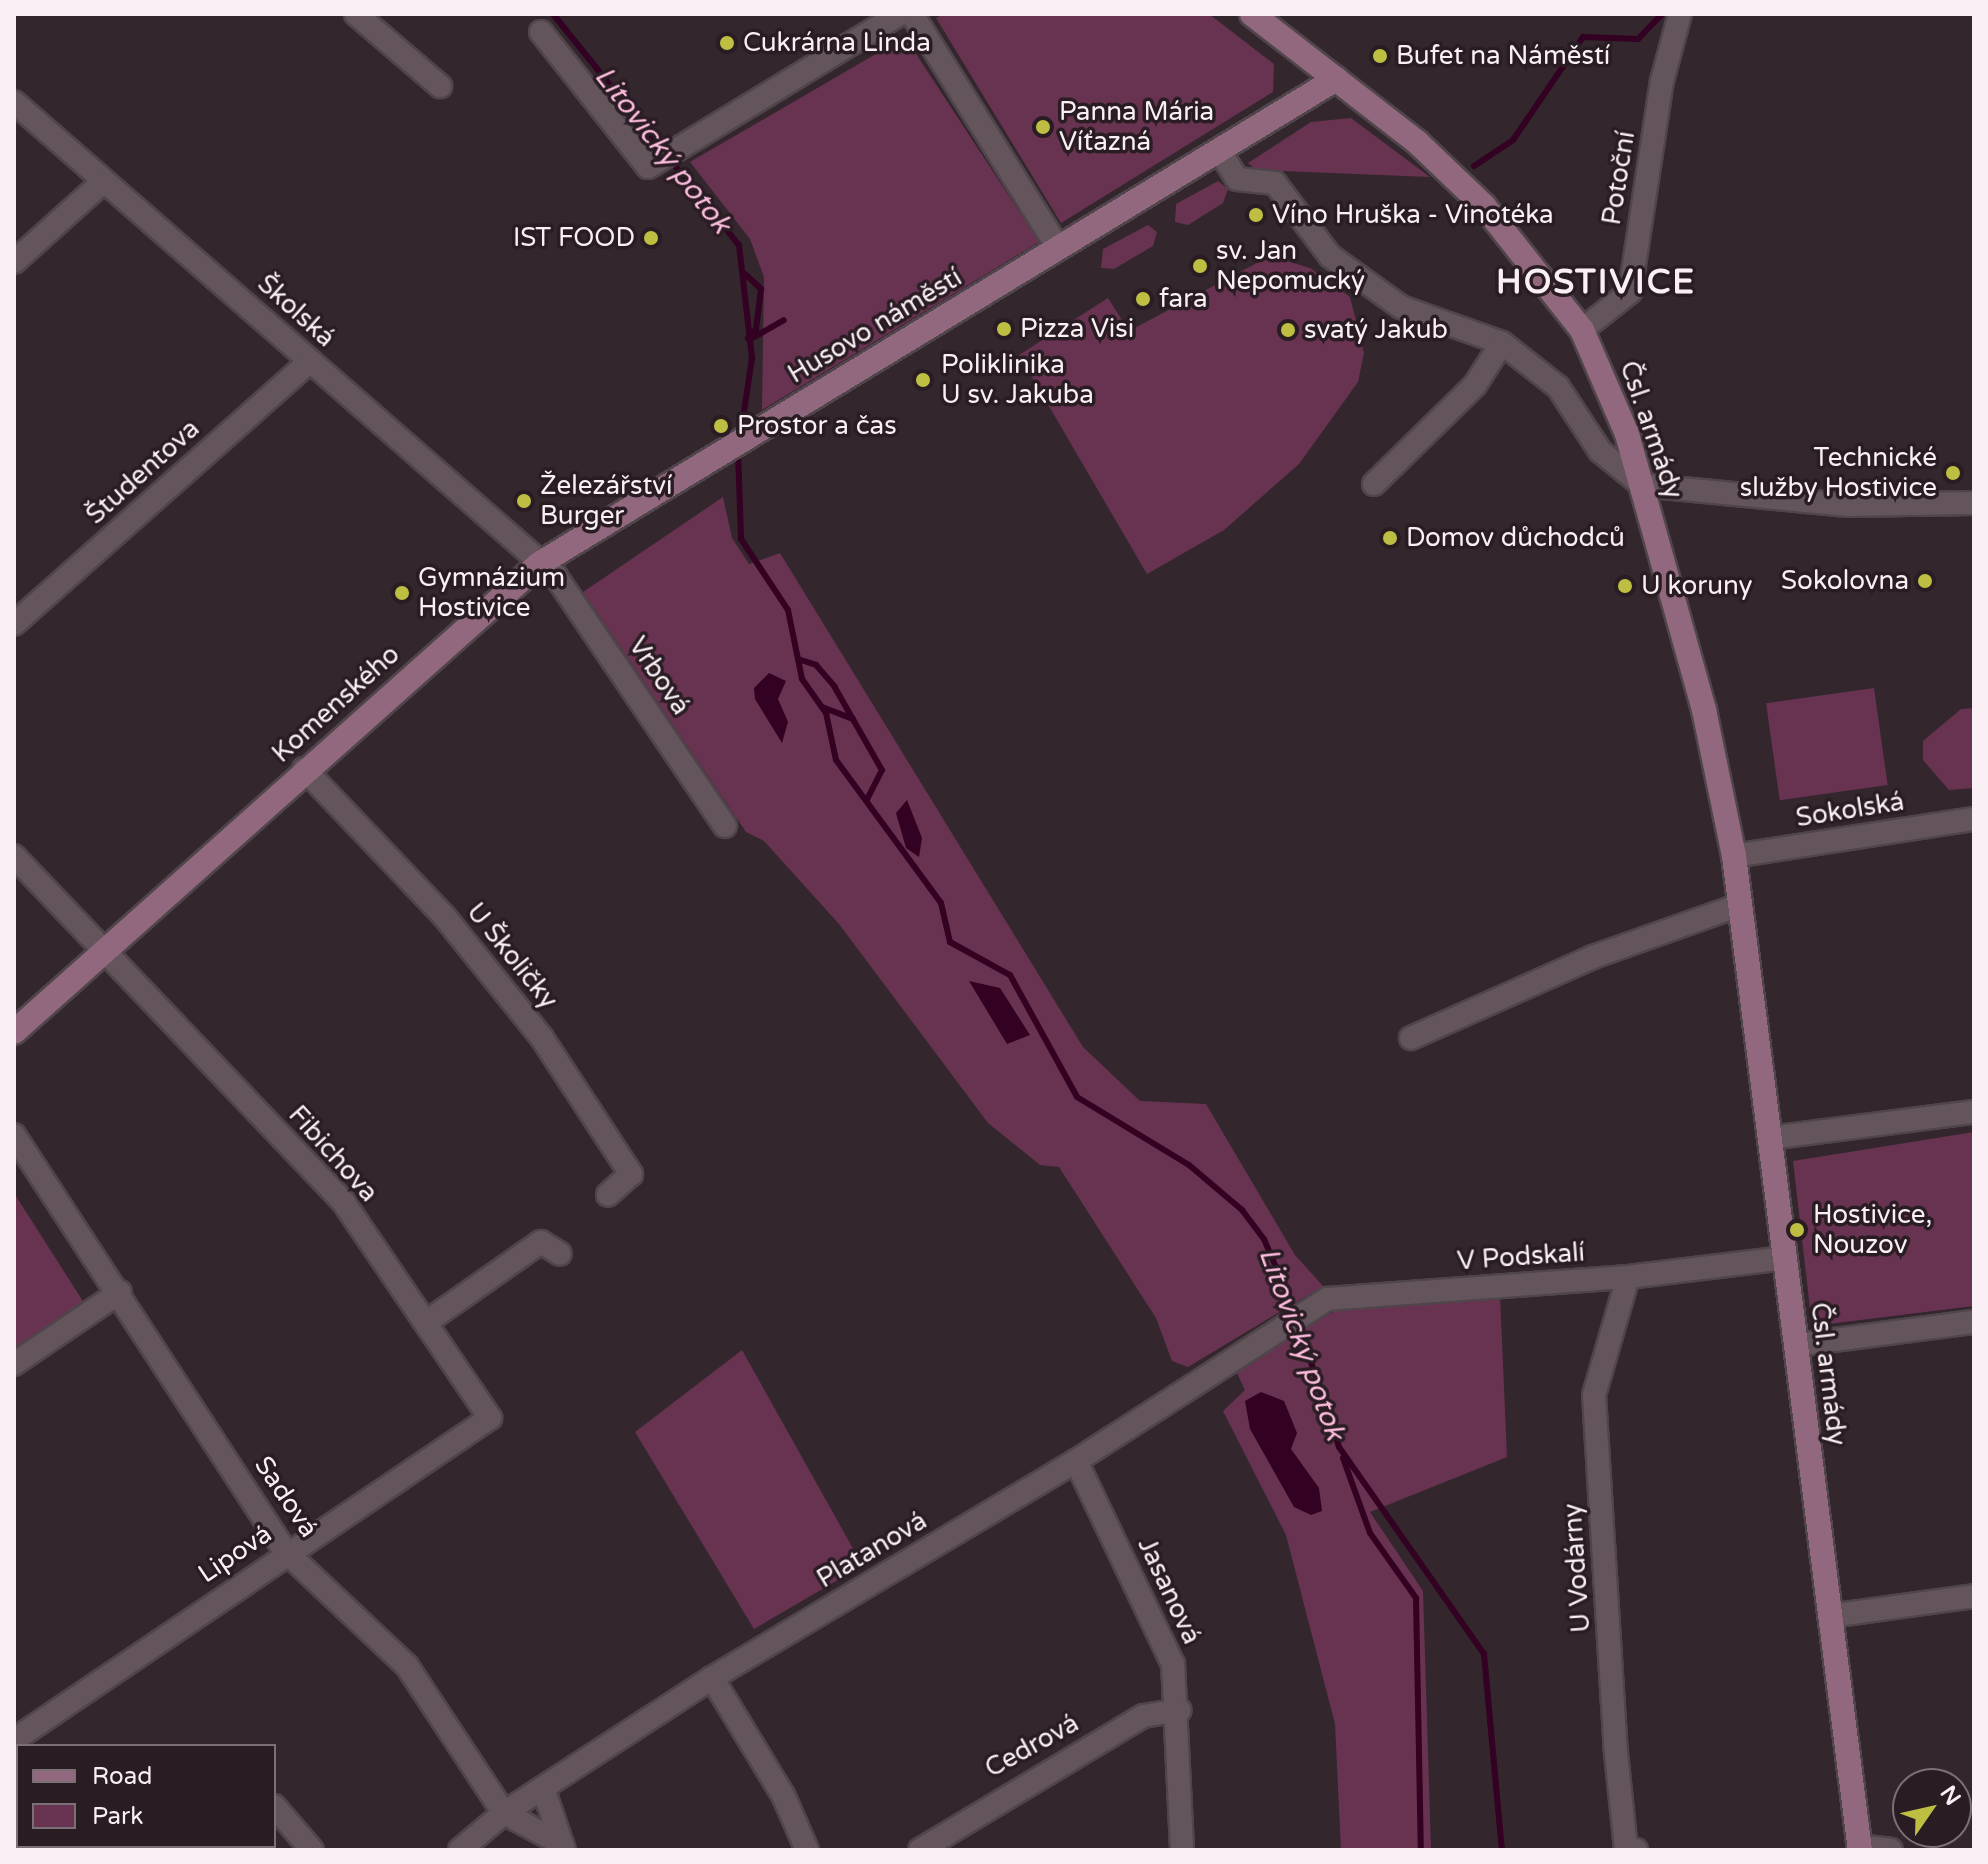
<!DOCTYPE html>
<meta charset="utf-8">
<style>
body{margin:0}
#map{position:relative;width:1988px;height:1864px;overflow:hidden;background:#33262d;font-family:"Varela Round",sans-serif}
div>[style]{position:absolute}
.green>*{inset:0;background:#683351;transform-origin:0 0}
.water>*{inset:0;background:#330121}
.stream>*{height:6px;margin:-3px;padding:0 3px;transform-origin:3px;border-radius:3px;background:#330121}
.roads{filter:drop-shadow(2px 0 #50454b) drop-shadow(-2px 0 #50454b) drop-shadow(0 2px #50454b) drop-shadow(0 -2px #50454b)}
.street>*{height:22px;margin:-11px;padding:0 11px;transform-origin:11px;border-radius:11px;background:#64555c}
.secondary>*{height:24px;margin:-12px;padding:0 12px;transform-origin:12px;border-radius:12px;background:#92687e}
.dots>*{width:22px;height:22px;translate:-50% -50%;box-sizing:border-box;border:4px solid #291c23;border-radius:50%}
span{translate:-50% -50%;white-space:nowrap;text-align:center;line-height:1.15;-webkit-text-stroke:7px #291c23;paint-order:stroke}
.poi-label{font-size:26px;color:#f9eff4}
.left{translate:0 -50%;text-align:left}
.right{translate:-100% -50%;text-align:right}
.street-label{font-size:26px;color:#f9eff4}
.water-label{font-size:28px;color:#fcbcdd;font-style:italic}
.district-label{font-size:34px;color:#f9eff4;font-weight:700;letter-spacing:2px}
.frame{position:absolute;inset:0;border:16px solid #f9eff4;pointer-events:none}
.legend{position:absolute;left:16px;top:1744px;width:260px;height:104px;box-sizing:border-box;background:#291c23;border:2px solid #7c7077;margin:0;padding:10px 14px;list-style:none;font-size:24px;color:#f9eff4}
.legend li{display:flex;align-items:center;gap:16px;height:40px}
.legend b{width:40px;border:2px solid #7c7077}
.north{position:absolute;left:1892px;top:1768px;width:80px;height:80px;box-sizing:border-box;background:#291c23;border:2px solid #7c7077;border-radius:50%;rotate:56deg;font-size:22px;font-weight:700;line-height:32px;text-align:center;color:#f9eff4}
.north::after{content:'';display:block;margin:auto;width:28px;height:36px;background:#bebf42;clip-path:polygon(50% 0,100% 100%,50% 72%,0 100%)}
</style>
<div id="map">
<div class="green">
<i style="clip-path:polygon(944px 14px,1209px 14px,1274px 64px,1273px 92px,1061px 223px,936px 18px)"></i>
<i style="clip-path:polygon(905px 37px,1039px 242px,762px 410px,764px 277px,750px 239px,690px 162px)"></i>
<i style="clip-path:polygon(1351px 118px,1430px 177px,1256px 170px,1248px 163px,1311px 122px)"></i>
<i style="clip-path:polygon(1218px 181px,1228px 189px,1223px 203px,1188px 225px,1175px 222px,1176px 204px)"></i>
<i style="clip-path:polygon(1148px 225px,1157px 232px,1153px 246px,1114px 269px,1101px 268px,1103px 249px)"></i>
<i style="clip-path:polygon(1270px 256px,1310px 268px,1350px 297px,1364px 353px,1358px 382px,1299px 464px,1224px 530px,1147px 574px,1019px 355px,1108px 298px,1129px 331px)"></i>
<i style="clip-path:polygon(723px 497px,732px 538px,749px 564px,780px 553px,1083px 1047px,1140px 1101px,1206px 1104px,1295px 1255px,1323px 1286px,1188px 1367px,1172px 1361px,1156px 1318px,1059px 1167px,1040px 1165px,988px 1123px,839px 924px,764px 841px,746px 832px,583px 592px)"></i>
<i style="left:1874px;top:688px;width:98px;height:109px;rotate:82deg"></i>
<i style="clip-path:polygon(1974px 708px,1974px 788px,1949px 790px,1923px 760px,1923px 741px,1961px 709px)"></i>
<i style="clip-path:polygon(1974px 1132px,1974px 1306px,1812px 1326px,1793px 1161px)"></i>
<i style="clip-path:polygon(14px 1193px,86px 1306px,14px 1355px)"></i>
<i style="clip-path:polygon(1500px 1295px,1507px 1457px,1370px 1512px,1423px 1591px,1431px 1850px,1341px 1850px,1335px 1724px,1286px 1535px,1223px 1411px,1245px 1390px,1235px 1369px,1340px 1308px)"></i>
<i style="clip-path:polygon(742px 1350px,855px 1552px,872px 1560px,754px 1629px,635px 1432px)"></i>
</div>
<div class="water">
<i style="clip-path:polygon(769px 673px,786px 681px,778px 699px,788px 722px,782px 743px,755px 699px,754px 688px)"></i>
<i style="clip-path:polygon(907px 800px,922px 838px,919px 857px,906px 848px,896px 813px)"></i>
<i style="clip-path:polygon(969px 981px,1000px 988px,1030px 1035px,1007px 1044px)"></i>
<i style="clip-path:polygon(1261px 1392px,1284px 1401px,1297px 1433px,1291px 1449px,1319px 1488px,1322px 1511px,1311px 1515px,1294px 1507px,1250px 1429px,1245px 1401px)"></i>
</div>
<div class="stream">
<i style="left:553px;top:14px;width:297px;rotate:51.2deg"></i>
<i style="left:739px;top:245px;width:114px;rotate:83.4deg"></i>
<i style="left:752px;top:358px;width:75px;rotate:98.5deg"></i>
<i style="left:1474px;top:166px;width:47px;rotate:-33.7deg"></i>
<i style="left:1513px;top:140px;width:125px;rotate:-55.8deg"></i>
<i style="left:1583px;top:37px;width:55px;rotate:2.1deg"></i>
<i style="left:1638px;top:39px;width:35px;rotate:-46deg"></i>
<i style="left:745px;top:274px;width:22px;rotate:43deg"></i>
<i style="left:761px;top:289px;width:40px;rotate:97.1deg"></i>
<i style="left:756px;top:329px;width:12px;rotate:132deg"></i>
<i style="left:749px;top:340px;width:40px;rotate:-29.7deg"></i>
<i style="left:738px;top:451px;width:88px;rotate:88deg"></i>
<i style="left:741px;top:539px;width:85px;rotate:56.5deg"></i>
<i style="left:788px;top:610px;width:70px;rotate:78.5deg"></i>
<i style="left:802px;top:679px;width:42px;rotate:54.8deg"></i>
<i style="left:826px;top:713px;width:48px;rotate:78deg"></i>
<i style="left:836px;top:760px;width:177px;rotate:53.7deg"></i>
<i style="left:941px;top:903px;width:40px;rotate:77deg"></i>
<i style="left:950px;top:942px;width:68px;rotate:28.8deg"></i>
<i style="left:1010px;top:975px;width:139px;rotate:61.2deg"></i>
<i style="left:1077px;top:1097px;width:131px;rotate:31.3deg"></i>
<i style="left:1189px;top:1165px;width:70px;rotate:40.3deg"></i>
<i style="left:1242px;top:1210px;width:36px;rotate:53deg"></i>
<i style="left:1264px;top:1239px;width:79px;rotate:67deg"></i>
<i style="left:798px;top:659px;width:19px;rotate:18deg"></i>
<i style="left:816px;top:665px;width:28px;rotate:49deg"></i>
<i style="left:834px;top:686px;width:97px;rotate:60.3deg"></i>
<i style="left:882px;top:770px;width:33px;rotate:117deg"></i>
<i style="left:822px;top:707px;width:33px;rotate:21deg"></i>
<i style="left:1298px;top:1323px;width:131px;rotate:71.7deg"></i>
<i style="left:1339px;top:1447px;width:253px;rotate:55deg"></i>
<i style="left:1484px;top:1654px;width:197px;rotate:84.8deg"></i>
<i style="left:1343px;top:1458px;width:80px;rotate:70.2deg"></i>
<i style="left:1370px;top:1533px;width:80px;rotate:54.7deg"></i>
<i style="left:1416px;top:1598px;width:252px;rotate:88.9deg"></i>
</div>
<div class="roads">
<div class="street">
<i style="left:356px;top:14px;width:111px;rotate:40.6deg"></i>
<i style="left:912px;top:14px;width:276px;rotate:58deg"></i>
<i style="left:541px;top:32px;width:172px;rotate:51.6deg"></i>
<i style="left:648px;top:167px;width:295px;rotate:-31.3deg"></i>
<i style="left:14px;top:102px;width:719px;rotate:41.16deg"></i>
<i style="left:555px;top:575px;width:303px;rotate:55.9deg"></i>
<i style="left:1219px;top:150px;width:34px;rotate:58deg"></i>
<i style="left:1237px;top:179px;width:38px;rotate:6deg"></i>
<i style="left:1275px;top:183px;width:91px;rotate:53deg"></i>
<i style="left:1330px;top:256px;width:87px;rotate:35.7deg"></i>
<i style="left:1401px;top:307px;width:107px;rotate:19.6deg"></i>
<i style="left:1502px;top:343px;width:71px;rotate:38.2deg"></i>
<i style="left:1558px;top:387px;width:77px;rotate:56.7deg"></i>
<i style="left:1600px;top:451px;width:54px;rotate:39deg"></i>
<i style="left:1642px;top:485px;width:206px;rotate:5.6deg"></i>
<i style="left:1847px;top:505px;width:127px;rotate:-0.9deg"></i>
<i style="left:14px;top:262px;width:121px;rotate:-42deg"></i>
<i style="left:1582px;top:330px;width:61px;rotate:-38.4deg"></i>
<i style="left:1630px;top:292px;width:213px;rotate:-81.4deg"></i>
<i style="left:1662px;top:81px;width:69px;rotate:-75deg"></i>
<i style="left:1374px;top:484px;width:141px;rotate:-44.4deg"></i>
<i style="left:1475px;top:385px;width:50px;rotate:-57.3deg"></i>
<i style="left:14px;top:624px;width:396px;rotate:-41.6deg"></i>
<i style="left:304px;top:769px;width:203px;rotate:46.4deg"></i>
<i style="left:444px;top:916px;width:156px;rotate:51.2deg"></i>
<i style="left:542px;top:1038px;width:163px;rotate:56.8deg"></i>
<i style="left:631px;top:1174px;width:31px;rotate:138deg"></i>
<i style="left:14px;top:856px;width:479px;rotate:46.4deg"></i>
<i style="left:344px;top:1203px;width:260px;rotate:55.8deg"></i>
<i style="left:490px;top:1418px;width:575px;rotate:145.92deg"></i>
<i style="left:1734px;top:856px;width:243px;rotate:-8.8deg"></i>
<i style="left:1411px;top:1038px;width:199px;rotate:-24deg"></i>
<i style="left:1593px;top:957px;width:156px;rotate:-19.5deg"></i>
<i style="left:14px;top:1135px;width:498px;rotate:56.9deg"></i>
<i style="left:286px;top:1552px;width:166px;rotate:43.3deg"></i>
<i style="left:407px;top:1666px;width:176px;rotate:56.6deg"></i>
<i style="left:504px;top:1813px;width:66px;rotate:28.1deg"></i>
<i style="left:1770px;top:1138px;width:206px;rotate:-7.3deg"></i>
<i style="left:1628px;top:1277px;width:123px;rotate:106.1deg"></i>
<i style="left:1594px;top:1395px;width:349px;rotate:86.5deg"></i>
<i style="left:1615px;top:1743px;width:108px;rotate:84.1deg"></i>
<i style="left:1626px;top:1850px;width:10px"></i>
<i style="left:428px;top:1321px;width:138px;rotate:-35deg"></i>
<i style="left:541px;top:1242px;width:22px;rotate:32deg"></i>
<i style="left:1796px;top:1345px;width:179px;rotate:-7.4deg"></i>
<i style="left:14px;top:1364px;width:128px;rotate:-34.2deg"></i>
<i style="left:1076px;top:1461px;width:225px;rotate:64.5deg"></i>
<i style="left:1173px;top:1664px;width:186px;rotate:87.2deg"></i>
<i style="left:1830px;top:1616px;width:145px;rotate:-7.9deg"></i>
<i style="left:712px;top:1678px;width:139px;rotate:58.8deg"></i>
<i style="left:784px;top:1797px;width:58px;rotate:66.5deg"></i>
<i style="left:544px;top:1791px;width:62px;rotate:71.3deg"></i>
<i style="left:274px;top:1806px;width:58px;rotate:49.2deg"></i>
<i style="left:1859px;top:1846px;width:32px;rotate:7deg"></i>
<i style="left:460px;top:1850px;width:57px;rotate:-40.1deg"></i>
<i style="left:504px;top:1813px;width:248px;rotate:-33deg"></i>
<i style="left:712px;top:1678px;width:424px;rotate:-30.8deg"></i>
<i style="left:1076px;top:1461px;width:299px;rotate:-32.8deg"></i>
<i style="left:1327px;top:1299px;width:302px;rotate:-4.2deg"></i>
<i style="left:1628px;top:1277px;width:158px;rotate:-6.9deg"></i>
<i style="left:920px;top:1850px;width:260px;rotate:-31deg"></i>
<i style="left:1143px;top:1716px;width:37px;rotate:-9deg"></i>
</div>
<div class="secondary">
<i style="left:1252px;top:14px;width:209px;rotate:37.8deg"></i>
<i style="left:1417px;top:142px;width:93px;rotate:43.7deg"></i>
<i style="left:1484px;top:206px;width:158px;rotate:51.7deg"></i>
<i style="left:1582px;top:330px;width:113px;rotate:66.6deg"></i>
<i style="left:1627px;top:434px;width:287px;rotate:74.4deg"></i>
<i style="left:1704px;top:710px;width:149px;rotate:78.4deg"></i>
<i style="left:1734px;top:856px;width:1002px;rotate:82.78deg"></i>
<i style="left:14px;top:1032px;width:703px;rotate:-41.71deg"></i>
<i style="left:539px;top:564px;width:933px;rotate:-31.32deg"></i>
</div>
</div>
<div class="dots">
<i style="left:727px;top:43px;background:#bebf42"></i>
<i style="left:1380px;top:56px;background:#bebf42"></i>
<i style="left:1043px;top:127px;background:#bebf42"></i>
<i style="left:1256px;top:215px;background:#bebf42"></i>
<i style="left:651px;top:238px;background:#bebf42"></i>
<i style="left:1200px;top:266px;background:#bebf42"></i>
<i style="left:1143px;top:299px;background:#bebf42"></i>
<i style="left:1004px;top:329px;background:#bebf42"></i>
<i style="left:1288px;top:330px;background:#bebf42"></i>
<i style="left:923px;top:380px;background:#bebf42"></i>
<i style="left:721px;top:426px;background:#bebf42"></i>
<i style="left:1953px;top:473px;background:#bebf42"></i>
<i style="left:524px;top:501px;background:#bebf42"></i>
<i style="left:1390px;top:538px;background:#bebf42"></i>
<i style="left:1925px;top:581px;background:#bebf42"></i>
<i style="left:1625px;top:586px;background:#bebf42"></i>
<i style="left:402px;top:593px;background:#bebf42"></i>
<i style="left:1797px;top:1230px;background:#bebf42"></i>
</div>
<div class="poi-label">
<span class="left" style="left:743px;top:43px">Cukrárna Linda</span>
<span class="left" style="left:1396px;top:56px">Bufet na Náměstí</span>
<span class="left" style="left:1059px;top:127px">Panna Mária<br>Víťazná</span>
<span class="left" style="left:1272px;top:215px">Víno Hruška - Vinotéka</span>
<span class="right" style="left:635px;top:238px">IST FOOD</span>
<span class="left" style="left:1216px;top:266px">sv. Jan<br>Nepomucký</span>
<span class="left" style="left:1159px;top:299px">fara</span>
<span class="left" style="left:1020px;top:329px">Pizza Visi</span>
<span class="left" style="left:1304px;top:330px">svatý Jakub</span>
<span class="left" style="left:941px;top:380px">Poliklinika<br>U sv. Jakuba</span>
<span class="left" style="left:737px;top:426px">Prostor a čas</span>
<span class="right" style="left:1937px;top:473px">Technické<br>služby Hostivice</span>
<span class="left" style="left:540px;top:501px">Železářství<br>Burger</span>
<span class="left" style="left:1406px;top:538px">Domov důchodců</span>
<span class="left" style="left:418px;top:593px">Gymnázium<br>Hostivice</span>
<span class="right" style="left:1909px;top:581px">Sokolovna</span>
<span class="left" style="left:1641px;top:586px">U koruny</span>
<span class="left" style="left:1813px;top:1230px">Hostivice,<br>Nouzov</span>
</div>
<div class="street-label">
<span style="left:1619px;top:178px;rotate:-81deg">Potoční</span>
<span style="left:296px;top:311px;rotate:42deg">Školská</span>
<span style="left:875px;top:326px;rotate:-31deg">Husovo náměstí</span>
<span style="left:1651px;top:430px;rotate:71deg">Čsl. armády</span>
<span style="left:143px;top:472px;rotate:-42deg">Študentova</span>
<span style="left:659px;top:676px;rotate:56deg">Vrbová</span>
<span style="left:336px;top:704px;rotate:-42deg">Komenského</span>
<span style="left:1850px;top:810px;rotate:-9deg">Sokolská</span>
<span style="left:512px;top:956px;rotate:51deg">U Školičky</span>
<span style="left:333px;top:1154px;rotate:48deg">Fibichova</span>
<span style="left:1521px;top:1257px;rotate:-4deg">V Podskalí</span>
<span style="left:1828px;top:1374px;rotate:83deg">Čsl. armády</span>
<span style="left:286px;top:1497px;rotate:56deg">Sadová</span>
<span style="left:872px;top:1550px;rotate:-31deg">Platanová</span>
<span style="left:235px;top:1554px;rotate:-34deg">Lipová</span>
<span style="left:1577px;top:1568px;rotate:-94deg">U Vodárny</span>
<span style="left:1169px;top:1591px;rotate:65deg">Jasanová</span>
<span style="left:1032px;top:1746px;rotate:-29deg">Cedrová</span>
</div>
<div class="water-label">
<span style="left:663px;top:150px;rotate:52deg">Litovický potok</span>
<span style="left:1302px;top:1344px;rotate:70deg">Litovický potok</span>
</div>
<div class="district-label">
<span style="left:1596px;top:283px">HOSTIVICE</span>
</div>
<div class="frame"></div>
<ul class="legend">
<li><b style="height:10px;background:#92687e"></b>Road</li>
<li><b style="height:22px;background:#683351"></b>Park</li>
</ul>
<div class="north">N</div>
</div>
